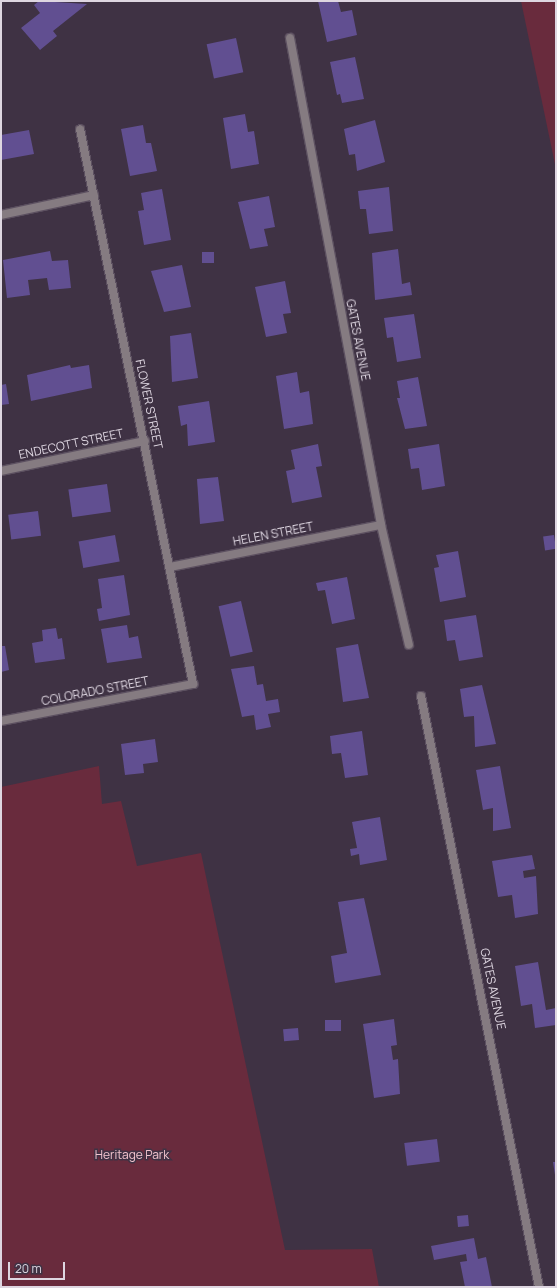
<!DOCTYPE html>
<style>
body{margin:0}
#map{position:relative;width:557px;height:1288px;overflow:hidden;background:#3f3244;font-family:Manrope,sans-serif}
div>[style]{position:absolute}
.green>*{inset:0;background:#692b3d}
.building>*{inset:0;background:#614f91;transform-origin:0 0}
.roads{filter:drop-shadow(1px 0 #5c5060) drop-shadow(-1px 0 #5c5060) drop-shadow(0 1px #5c5060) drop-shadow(0 -1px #5c5060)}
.street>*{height:8px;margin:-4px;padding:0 4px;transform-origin:4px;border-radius:4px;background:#857b81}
span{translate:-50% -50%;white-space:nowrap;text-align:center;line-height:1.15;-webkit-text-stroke:3px #3f3244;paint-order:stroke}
.street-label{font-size:12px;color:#ded6e1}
.park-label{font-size:12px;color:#f2c3cd}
.frame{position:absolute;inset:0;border:2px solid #ded6e1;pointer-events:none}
.scale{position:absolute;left:8px;top:1262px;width:57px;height:18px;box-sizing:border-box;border:2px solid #ded6e1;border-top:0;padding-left:5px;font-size:12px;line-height:14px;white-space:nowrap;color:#ded6e1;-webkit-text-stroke:3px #3f3244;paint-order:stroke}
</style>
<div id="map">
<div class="green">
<i style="clip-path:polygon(521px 1px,556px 1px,556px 169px)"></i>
<i style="clip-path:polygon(99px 766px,102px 804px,121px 801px,137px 866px,201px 853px,285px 1250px,372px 1249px,379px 1287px,1px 1287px,1px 787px)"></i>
</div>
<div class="building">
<i style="clip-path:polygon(39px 1px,87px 4px,53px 31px,57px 36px,40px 50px,21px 28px,40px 13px,34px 5px)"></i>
<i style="clip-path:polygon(318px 1px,338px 1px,341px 12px,352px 10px,357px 35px,327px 42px)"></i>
<i style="left:236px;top:38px;width:35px;height:30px;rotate:78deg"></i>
<i style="clip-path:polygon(355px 57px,364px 99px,342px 103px,340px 94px,337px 95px,330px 62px)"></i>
<i style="clip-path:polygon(245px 114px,248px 132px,254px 131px,259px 164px,231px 169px,223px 118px)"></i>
<i style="clip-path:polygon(375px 120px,385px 162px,357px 171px,355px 154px,349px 155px,344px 129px)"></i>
<i style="clip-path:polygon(143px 125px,146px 143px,151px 143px,157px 171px,130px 176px,121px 129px)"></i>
<i style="clip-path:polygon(29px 130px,34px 154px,1px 160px,1px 135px)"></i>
<i style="clip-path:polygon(389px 187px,393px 231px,369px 234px,366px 209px,360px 209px,358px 191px)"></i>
<i style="clip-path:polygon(162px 189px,171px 240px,144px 245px,138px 211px,144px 210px,141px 193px)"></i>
<i style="clip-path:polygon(269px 196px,275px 227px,264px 229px,268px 246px,250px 249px,238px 202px)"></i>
<i style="clip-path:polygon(398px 249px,402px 284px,410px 282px,412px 295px,375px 300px,372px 253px)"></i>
<i style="clip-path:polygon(50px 251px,52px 261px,68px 260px,71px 288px,49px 290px,47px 278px,28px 280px,30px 295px,7px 298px,3px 260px)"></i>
<i style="left:214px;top:252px;width:11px;height:12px;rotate:90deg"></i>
<i style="clip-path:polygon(182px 265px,191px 307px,164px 312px,151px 271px)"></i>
<i style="clip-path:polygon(285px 281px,291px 313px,283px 314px,287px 333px,266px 337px,255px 287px)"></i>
<i style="clip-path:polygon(414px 314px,421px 358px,397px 362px,393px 337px,387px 338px,384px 318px)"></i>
<i style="clip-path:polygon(191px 333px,198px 378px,172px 382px,170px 336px)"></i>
<i style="clip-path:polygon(70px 365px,71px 368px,89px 365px,92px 388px,31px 401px,27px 375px)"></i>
<i style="clip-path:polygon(297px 372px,300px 393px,309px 391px,313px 424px,284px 429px,276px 376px)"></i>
<i style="clip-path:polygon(418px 377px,427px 426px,405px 429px,397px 398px,400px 398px,397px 381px)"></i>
<i style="clip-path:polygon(6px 384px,9px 404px,1px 405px,1px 385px)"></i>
<i style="clip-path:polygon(209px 401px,215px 442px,188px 446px,187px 424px,181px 426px,178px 406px)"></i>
<i style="clip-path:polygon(318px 444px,322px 466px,316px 467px,322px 497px,292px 503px,286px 471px,295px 469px,291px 450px)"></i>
<i style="clip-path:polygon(439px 444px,445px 486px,422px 490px,419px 468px,411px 469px,408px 449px)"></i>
<i style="clip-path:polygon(218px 477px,224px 521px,200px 524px,197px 479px)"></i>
<i style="left:107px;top:484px;width:28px;height:39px;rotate:82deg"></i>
<i style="left:38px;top:511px;width:25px;height:30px;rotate:83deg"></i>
<i style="left:115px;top:535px;width:27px;height:37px;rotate:80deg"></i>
<i style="left:554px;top:535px;width:14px;height:11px;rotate:82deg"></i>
<i style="clip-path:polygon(458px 551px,466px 597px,440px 602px,434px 568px,439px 567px,436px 555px)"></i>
<i style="clip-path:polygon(124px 575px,130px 615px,99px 621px,97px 609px,102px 608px,98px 579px)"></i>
<i style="clip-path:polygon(347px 577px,355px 619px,332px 624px,325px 590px,318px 591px,316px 583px)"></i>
<i style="left:241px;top:601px;width:52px;height:23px;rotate:77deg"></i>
<i style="clip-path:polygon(476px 615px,483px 657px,459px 661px,455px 640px,447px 641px,444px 620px)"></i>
<i style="clip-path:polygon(127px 625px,129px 638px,138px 636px,142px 658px,107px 663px,101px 629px)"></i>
<i style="clip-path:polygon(56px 628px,58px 639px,62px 638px,65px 659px,35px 663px,32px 643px,43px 641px,42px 630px)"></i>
<i style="clip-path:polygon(358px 644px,369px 698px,343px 702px,336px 648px)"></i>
<i style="clip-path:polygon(1px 646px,5px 646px,9px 670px,1px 672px)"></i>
<i style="clip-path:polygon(254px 666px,257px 685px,263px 684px,266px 701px,278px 699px,280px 712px,268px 714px,271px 727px,256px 730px,254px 715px,242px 717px,231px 669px)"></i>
<i style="clip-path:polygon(482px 685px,496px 744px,475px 747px,474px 716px,464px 717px,460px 689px)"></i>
<i style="clip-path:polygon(362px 731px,368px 775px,345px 778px,341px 753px,332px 754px,330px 736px)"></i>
<i style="clip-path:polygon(155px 739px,158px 762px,143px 764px,144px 773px,125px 775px,121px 744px)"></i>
<i style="clip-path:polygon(500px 766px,511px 828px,493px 831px,493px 808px,483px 810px,476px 770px)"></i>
<i style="clip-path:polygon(380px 817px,387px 860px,360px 865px,359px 854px,351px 856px,350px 849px,357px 848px,352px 822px)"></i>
<i style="clip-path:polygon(532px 855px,535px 869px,523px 871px,524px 878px,536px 876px,538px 914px,515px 918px,512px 895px,498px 897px,492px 861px)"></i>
<i style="clip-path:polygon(364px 898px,381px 975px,335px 983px,331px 956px,347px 953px,338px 902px)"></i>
<i style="clip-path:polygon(538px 962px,546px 1010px,556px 1008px,556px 1025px,535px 1028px,532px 1004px,521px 1006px,515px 966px)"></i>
<i style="clip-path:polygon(394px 1019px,397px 1045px,391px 1046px,393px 1060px,398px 1059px,400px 1094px,374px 1098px,363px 1024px)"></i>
<i style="left:341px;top:1020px;width:11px;height:16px;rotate:90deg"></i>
<i style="left:298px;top:1028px;width:12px;height:15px;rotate:85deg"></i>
<i style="left:437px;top:1139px;width:23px;height:33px;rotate:83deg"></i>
<i style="clip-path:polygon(553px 1162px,556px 1162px,556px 1175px,555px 1175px)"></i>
<i style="left:468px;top:1215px;width:11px;height:11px;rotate:85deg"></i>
<i style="clip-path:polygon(474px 1238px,478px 1259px,486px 1257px,492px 1287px,465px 1287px,460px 1262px,467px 1261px,466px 1254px,434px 1260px,431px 1246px)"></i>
</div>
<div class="roads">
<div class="street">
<i style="left:290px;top:38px;width:495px;rotate:79.4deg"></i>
<i style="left:381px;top:525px;width:123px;rotate:76.9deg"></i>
<i style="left:1px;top:215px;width:95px;rotate:-12.1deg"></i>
<i style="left:1px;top:471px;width:147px;rotate:-11.8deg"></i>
<i style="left:170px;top:567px;width:215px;rotate:-11.3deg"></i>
<i style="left:421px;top:696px;width:603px;rotate:78.71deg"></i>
<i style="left:1px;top:721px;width:196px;rotate:-10.9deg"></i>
<i style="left:193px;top:684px;width:566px;rotate:-101.51deg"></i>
</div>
</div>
<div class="street-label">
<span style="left:358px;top:340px;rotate:79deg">GATES AVENUE</span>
<span style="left:149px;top:404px;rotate:78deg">FLOWER STREET</span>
<span style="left:71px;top:444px;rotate:-12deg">ENDECOTT STREET</span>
<span style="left:273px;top:534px;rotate:-11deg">HELEN STREET</span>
<span style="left:95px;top:691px;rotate:-11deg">COLORADO STREET</span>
<span style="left:493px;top:989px;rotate:78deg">GATES AVENUE</span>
</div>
<div class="park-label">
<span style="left:132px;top:1155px">Heritage Park</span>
</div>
<div class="frame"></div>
<div class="scale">20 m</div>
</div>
